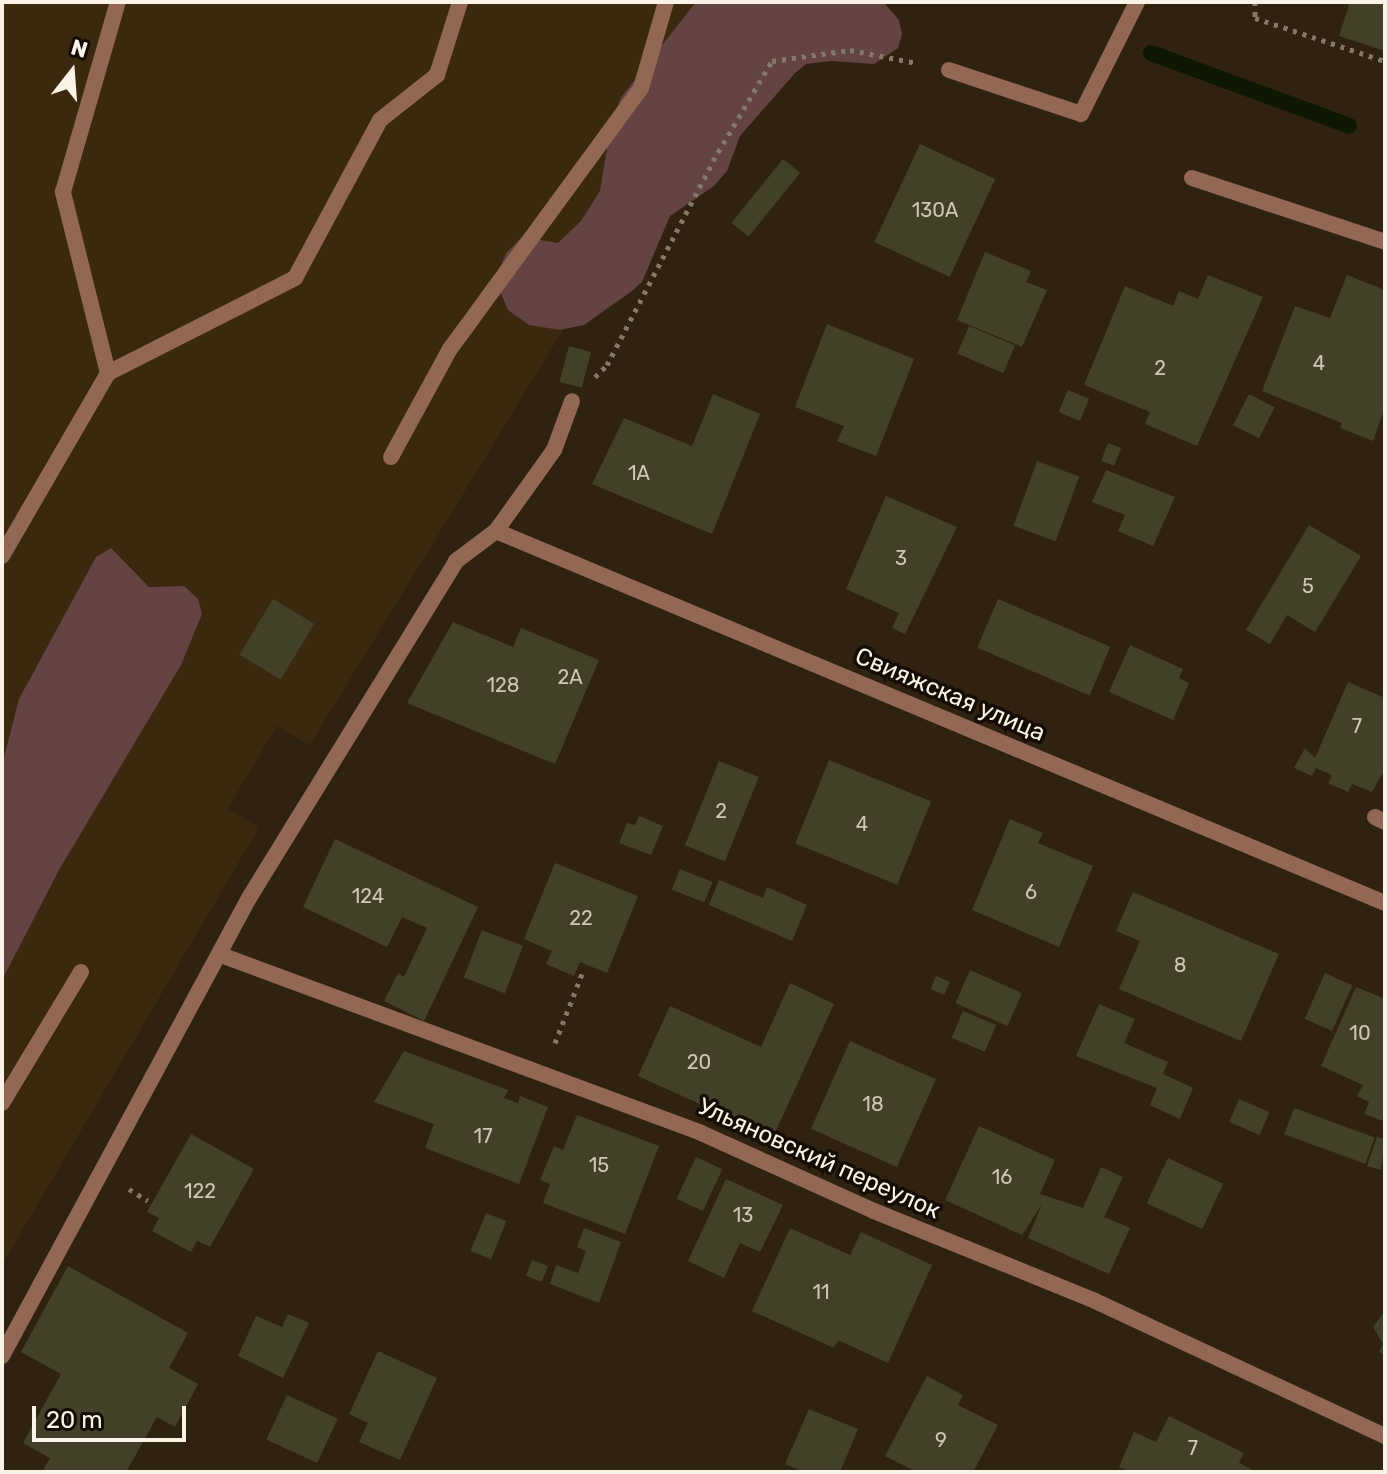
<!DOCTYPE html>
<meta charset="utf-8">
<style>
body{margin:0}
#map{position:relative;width:1387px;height:1474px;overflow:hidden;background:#302210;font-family:Rubik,sans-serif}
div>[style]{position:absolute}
.built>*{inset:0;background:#3a280f}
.green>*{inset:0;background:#644343}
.stream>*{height:16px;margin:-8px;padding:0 8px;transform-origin:8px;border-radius:8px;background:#0e1701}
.building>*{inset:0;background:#434029;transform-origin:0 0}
.path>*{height:5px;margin-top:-2.5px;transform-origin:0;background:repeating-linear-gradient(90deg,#847868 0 4px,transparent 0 10px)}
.service>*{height:16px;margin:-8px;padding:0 8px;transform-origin:8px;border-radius:8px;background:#926855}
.minor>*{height:16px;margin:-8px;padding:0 8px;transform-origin:8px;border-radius:8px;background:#926855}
span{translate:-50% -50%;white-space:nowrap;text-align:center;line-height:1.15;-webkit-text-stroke:7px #130d06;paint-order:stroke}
.number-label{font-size:20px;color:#cec6b8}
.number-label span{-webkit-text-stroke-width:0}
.street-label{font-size:24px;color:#fcf3e7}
.frame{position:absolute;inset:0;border:4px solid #fcf3e7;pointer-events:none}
.north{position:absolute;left:32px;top:32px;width:80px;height:80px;-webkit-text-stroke:6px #130d06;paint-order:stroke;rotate:17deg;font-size:22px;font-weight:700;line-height:32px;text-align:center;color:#fcf3e7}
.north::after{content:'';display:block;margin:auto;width:28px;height:36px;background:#fcf3e7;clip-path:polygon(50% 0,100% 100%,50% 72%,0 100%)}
.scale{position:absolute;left:32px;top:1406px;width:154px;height:36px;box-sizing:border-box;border:4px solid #fcf3e7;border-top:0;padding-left:10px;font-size:24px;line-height:28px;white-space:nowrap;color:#fcf3e7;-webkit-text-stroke:6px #130d06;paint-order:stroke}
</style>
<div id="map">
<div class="built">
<i style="clip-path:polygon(2px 2px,763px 2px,310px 745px,277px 726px,228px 808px,259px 828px,2px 1265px)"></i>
</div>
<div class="green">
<i style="clip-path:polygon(696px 2px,883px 2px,899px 20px,902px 34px,898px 48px,874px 64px,831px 61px,806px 64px,795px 73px,740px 136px,727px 171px,714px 186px,670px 216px,642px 282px,632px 291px,584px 325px,560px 330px,529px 325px,508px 310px,500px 291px,499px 269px,507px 252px,522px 237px,558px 243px,581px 221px,600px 191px,612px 118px,622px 96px)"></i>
<i style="clip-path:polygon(111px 548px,149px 587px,184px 586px,198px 599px,202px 614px,181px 665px,59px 870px,2px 980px,2px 765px,19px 699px,96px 557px)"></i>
</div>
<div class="stream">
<i style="left:1151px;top:53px;width:211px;rotate:20.2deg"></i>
</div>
<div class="building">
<i style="clip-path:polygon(1350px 2px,1385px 2px,1385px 51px,1339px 36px)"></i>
<i style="left:920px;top:144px;width:83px;height:108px;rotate:25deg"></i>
<i style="left:783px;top:159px;width:22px;height:82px;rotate:39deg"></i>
<i style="clip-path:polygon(985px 252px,1031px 271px,1026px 282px,1047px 290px,1022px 347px,957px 320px)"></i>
<i style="clip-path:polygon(1208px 275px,1263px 297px,1197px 446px,1145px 424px,1150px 412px,1084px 385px,1125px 286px,1173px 306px,1179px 291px,1198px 299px)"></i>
<i style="clip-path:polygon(1347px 275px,1385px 290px,1385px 407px,1373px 441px,1340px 428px,1342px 423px,1262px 391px,1295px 306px,1330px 318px)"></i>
<i style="clip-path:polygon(827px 324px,914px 359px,876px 456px,837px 441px,844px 426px,795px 407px)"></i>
<i style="left:969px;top:326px;width:50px;height:30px;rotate:23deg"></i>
<i style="left:569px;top:346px;width:23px;height:37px;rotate:15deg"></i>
<i style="left:1068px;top:390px;width:23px;height:24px;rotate:23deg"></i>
<i style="clip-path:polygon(713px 394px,760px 414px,712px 534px,592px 484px,624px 418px,692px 446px)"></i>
<i style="left:1249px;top:394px;width:29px;height:35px;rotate:27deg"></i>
<i style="left:1108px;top:443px;width:14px;height:19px;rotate:21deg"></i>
<i style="left:1037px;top:461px;width:45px;height:69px;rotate:20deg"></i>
<i style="clip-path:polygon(1106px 470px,1175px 497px,1153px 546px,1118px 531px,1125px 515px,1092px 502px)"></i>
<i style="clip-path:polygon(886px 496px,957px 527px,905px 634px,892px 628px,899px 613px,846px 589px)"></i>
<i style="clip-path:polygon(1309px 525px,1361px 556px,1315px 632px,1287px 615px,1270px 644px,1246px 630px)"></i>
<i style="left:273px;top:599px;width:48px;height:65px;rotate:31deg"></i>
<i style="left:998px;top:599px;width:122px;height:53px;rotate:23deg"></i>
<i style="clip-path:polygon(453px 622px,513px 647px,521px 628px,599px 660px,555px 764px,407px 703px)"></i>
<i style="clip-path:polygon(1130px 645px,1183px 669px,1179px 678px,1189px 683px,1173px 720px,1109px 692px)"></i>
<i style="clip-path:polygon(1348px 682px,1385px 698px,1385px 769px,1372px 792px,1352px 784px,1348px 792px,1328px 783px,1332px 775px,1316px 768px,1312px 776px,1294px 768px,1305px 748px,1315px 758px)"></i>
<i style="left:829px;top:760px;width:110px;height:90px;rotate:22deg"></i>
<i style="left:719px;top:761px;width:43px;height:91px;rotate:22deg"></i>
<i style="clip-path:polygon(639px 816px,663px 826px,651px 855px,619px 843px,627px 823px,635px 825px)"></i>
<i style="clip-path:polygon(1010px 819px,1043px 833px,1038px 843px,1093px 866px,1059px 947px,972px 910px)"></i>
<i style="clip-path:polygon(335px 839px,478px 907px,424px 1021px,384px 1001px,398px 973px,404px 977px,427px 928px,402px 917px,387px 947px,303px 907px)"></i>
<i style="clip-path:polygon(555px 863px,638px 896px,607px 973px,580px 962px,574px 976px,546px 964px,552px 951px,524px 939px)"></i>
<i style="left:680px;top:869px;width:35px;height:22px;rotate:22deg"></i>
<i style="clip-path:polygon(719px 880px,763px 898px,767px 887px,807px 905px,792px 941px,709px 905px)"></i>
<i style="clip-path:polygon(1133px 892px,1279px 954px,1241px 1041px,1119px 989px,1140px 941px,1116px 931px)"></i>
<i style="left:482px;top:930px;width:44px;height:51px;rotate:21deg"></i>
<i style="left:970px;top:970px;width:57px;height:36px;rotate:24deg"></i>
<i style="left:1325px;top:973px;width:30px;height:50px;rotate:24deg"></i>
<i style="left:936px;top:976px;width:15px;height:14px;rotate:23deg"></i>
<i style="clip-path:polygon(790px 983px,834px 1004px,773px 1137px,638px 1076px,670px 1006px,761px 1047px)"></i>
<i style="clip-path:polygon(1356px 987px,1385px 999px,1383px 1121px,1364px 1114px,1369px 1102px,1357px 1096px,1363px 1085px,1321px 1066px)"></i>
<i style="clip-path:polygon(1099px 1004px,1135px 1019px,1124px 1043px,1168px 1062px,1163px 1074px,1193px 1088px,1180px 1119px,1150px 1105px,1157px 1088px,1076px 1056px)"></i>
<i style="left:963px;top:1011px;width:36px;height:29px;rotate:23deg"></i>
<i style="left:850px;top:1041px;width:94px;height:96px;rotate:24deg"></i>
<i style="clip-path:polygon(404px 1051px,508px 1090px,504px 1098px,518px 1103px,520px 1096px,548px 1107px,519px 1184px,425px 1148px,434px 1124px,374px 1102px)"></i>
<i style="left:1239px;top:1099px;width:33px;height:25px;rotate:23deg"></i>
<i style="left:1294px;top:1108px;width:86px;height:28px;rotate:20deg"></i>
<i style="clip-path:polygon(577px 1115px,659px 1146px,625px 1234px,543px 1203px,550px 1184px,540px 1180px,554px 1146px,563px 1150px)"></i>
<i style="clip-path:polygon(979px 1126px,1055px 1160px,1040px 1194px,1083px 1208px,1101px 1167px,1123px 1177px,1104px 1217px,1130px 1228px,1109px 1274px,1028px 1238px,1042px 1204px,1022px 1235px,945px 1200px)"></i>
<i style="clip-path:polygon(191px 1134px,254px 1169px,210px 1247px,197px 1241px,191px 1252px,152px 1231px,159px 1218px,147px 1212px)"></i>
<i style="clip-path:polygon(1377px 1137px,1385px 1139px,1381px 1170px,1367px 1166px)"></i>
<i style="left:696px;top:1157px;width:29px;height:46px;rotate:25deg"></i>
<i style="left:1168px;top:1158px;width:61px;height:50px;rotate:25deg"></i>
<i style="clip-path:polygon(726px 1179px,783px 1205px,760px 1252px,740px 1243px,724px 1278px,688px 1261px)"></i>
<i style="left:486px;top:1213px;width:22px;height:41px;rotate:22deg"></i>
<i style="clip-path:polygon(584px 1228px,621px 1242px,599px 1303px,550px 1284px,556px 1265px,578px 1273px,586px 1251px,577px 1247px)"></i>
<i style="clip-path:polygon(790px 1228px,850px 1255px,861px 1232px,932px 1265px,888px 1363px,838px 1340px,834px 1348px,752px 1311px)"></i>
<i style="left:532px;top:1260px;width:17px;height:17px;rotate:21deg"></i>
<i style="clip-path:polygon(68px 1266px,188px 1333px,169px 1368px,198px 1384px,175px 1427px,157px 1417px,126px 1472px,42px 1472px,50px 1458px,23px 1443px,61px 1374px,21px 1352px)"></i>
<i style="clip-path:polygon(1385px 1311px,1385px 1355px,1379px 1352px,1383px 1344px,1373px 1327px)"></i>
<i style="clip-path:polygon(288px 1314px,309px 1323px,283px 1378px,238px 1356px,256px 1316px,282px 1327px)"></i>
<i style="clip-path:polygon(378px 1351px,437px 1378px,400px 1460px,359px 1442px,368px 1423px,349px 1414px)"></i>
<i style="clip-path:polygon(927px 1376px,963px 1395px,958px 1405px,998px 1425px,973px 1472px,917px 1472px,885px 1456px)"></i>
<i style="left:287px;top:1395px;width:56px;height:49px;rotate:25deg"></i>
<i style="clip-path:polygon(809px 1409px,858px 1429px,840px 1472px,804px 1472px,785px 1464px)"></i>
<i style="clip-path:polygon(1169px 1416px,1244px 1453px,1239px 1463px,1257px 1472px,1130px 1472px,1119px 1467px,1134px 1432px,1156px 1442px)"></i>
</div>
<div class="path">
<i style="left:1255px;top:2px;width:16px;rotate:90deg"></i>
<i style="left:1255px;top:18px;width:137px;rotate:18.3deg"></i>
<i style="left:595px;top:377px;width:17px;rotate:-45deg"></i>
<i style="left:607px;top:365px;width:230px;rotate:-62.5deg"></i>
<i style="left:713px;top:161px;width:116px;rotate:-59.5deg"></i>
<i style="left:772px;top:61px;width:79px;rotate:-8deg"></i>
<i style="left:850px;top:50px;width:68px;rotate:11deg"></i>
<i style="left:555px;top:1043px;width:77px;rotate:-68.7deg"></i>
<i style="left:129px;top:1189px;width:22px;rotate:32deg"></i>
</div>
<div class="service">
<i style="left:108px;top:373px;width:210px;rotate:-26.9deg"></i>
<i style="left:295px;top:278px;width:179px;rotate:-61.7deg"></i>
<i style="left:380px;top:120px;width:73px;rotate:-38.3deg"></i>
<i style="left:437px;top:75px;width:77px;rotate:-72.5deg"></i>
<i style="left:391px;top:457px;width:123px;rotate:-61.4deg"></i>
<i style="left:450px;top:349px;width:323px;rotate:-53.8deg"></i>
<i style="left:641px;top:88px;width:90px;rotate:-73.8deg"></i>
<i style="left:496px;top:531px;width:100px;rotate:-54.4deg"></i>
<i style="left:554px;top:450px;width:52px;rotate:-69.8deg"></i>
<i style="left:2px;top:556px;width:211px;rotate:-59.9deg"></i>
<i style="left:108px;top:373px;width:187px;rotate:-104deg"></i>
<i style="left:63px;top:192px;width:198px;rotate:-73.9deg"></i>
<i style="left:1375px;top:817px;width:11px;rotate:27deg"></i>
<i style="left:2px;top:1103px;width:153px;rotate:-58.9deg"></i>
</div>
<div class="minor">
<i style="left:949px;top:70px;width:139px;rotate:18.4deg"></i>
<i style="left:1081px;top:114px;width:125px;rotate:-63.4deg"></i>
<i style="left:1192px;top:178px;width:203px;rotate:18.3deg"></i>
<i style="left:221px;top:955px;width:510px;rotate:20.32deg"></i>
<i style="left:699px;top:1132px;width:192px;rotate:24.3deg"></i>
<i style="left:874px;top:1211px;width:236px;rotate:22.1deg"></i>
<i style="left:1093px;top:1300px;width:322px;rotate:25deg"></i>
<i style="left:2px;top:1356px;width:520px;rotate:-61.66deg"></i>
<i style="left:249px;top:898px;width:395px;rotate:-58.4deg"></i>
<i style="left:456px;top:561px;width:50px;rotate:-36.9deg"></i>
<i style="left:496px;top:531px;width:964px;rotate:22.71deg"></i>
</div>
<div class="number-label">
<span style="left:935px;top:210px">130А</span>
<span style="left:1319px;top:363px">4</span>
<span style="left:1160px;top:368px">2</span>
<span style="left:639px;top:473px">1А</span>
<span style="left:901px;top:558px">3</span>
<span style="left:1308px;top:586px">5</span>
<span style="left:570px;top:677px">2А</span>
<span style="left:503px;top:685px">128</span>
<span style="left:1357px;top:726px">7</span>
<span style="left:721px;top:811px">2</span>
<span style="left:862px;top:824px">4</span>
<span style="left:1031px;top:892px">6</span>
<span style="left:368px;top:896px">124</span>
<span style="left:581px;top:918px">22</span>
<span style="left:1180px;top:965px">8</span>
<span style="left:1360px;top:1033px">10</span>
<span style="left:699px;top:1062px">20</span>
<span style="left:873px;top:1104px">18</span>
<span style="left:483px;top:1136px">17</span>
<span style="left:599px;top:1165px">15</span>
<span style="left:1002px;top:1177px">16</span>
<span style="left:200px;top:1191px">122</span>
<span style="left:743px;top:1215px">13</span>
<span style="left:821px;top:1292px">11</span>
<span style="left:941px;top:1440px">9</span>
<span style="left:1193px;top:1448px">7</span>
</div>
<div class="street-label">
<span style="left:950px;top:695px;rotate:23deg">Свияжская улица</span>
<span style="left:819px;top:1159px;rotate:24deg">Ульяновский переулок</span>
</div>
<div class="frame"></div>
<div class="north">N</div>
<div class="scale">20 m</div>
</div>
